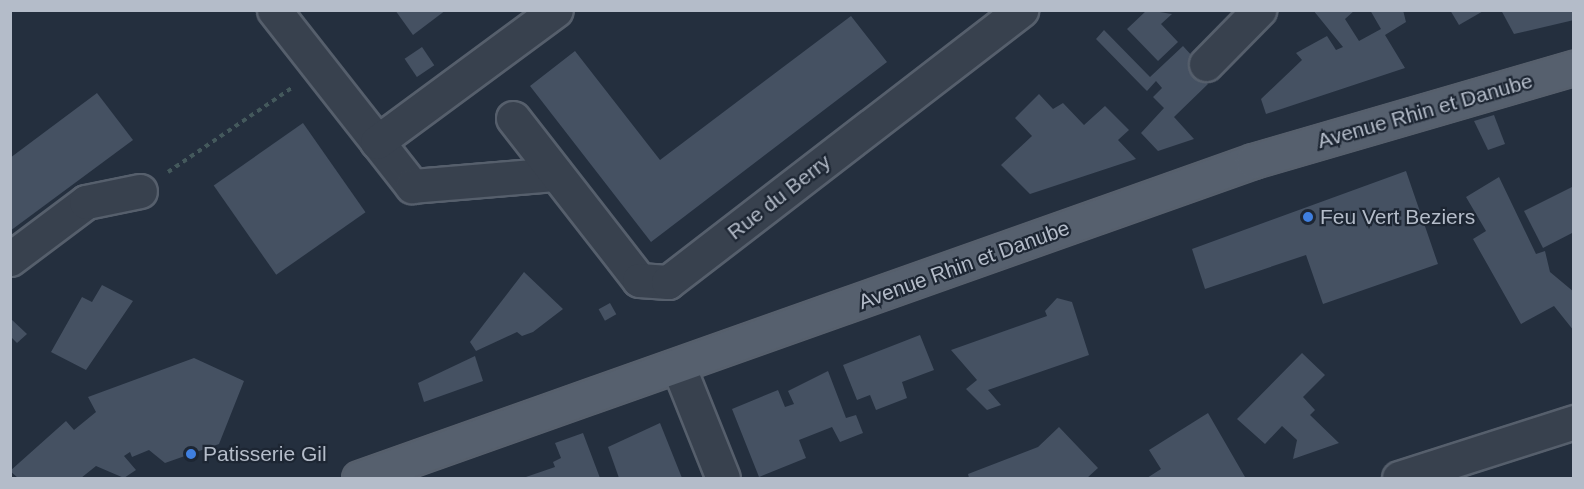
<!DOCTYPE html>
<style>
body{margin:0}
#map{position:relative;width:1584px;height:489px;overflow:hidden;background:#242f3e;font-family:Arial,sans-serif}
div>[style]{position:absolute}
.building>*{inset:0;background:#455162;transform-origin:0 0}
.path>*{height:4px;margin-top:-2px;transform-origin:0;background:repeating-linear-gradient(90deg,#44595c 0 4.5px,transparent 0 9px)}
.roads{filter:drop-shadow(2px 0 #565f6c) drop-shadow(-2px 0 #565f6c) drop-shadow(0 2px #565f6c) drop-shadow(0 -2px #565f6c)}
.minor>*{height:33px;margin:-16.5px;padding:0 16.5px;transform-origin:16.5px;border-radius:16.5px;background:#38414e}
.major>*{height:33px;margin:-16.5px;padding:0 16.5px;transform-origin:16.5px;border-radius:16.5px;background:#56606e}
.dots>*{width:16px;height:16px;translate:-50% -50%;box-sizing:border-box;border:3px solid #1d2633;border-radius:50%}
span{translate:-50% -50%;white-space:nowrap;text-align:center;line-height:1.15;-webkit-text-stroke:4.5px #1d2633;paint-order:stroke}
.street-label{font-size:21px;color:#b4bcc9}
.poi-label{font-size:21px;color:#b4bcc9}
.left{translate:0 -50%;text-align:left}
.frame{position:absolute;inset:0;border:12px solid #b4bcc9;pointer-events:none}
</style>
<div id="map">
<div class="building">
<i style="clip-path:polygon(395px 10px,446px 10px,413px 35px)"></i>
<i style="clip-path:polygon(1147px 10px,1172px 14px,1161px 24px,1178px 42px,1158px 61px,1127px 29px)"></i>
<i style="clip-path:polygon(1313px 10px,1355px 10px,1345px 19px,1359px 41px,1381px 29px,1370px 10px,1403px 10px,1406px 22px,1385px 35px,1405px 68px,1266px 114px,1261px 99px,1302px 60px,1296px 53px,1327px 36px,1336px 50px,1343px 47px)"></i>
<i style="clip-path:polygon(1450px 10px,1485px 10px,1459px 25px)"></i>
<i style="clip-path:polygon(1501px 10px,1574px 10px,1574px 20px,1514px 34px)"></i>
<i style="clip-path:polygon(851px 16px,887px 62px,651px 242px,530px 86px,575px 51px,660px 160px)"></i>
<i style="clip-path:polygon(1104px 30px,1150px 77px,1183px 46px,1205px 70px,1198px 76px,1208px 84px,1174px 117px,1194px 139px,1158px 151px,1141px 133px,1164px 108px,1153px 97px,1162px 88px,1156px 81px,1147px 91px,1141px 85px,1096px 39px)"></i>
<i style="left:422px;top:47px;width:22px;height:21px;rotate:56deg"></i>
<i style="clip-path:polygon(97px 93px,133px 140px,10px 231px,10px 158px)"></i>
<i style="clip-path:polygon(1039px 94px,1053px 109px,1063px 103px,1084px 125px,1105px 106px,1129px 130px,1118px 140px,1136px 159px,1030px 194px,1001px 165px,1032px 136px,1015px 118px)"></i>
<i style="clip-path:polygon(1494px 115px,1505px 144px,1488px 150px,1474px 121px)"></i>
<i style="left:303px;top:123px;width:109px;height:109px;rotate:55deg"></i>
<i style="clip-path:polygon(1406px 171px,1438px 264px,1323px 304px,1306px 255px,1205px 289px,1192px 249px)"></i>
<i style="clip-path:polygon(1499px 177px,1536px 254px,1545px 251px,1550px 272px,1574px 292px,1574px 331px,1554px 306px,1521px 324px,1473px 239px,1486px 231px,1466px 197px)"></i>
<i style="clip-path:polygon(1574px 186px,1574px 232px,1543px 248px,1524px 211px)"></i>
<i style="clip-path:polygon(524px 272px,563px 309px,533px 332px,522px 336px,517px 332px,476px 351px,470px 342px)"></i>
<i style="clip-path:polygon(102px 285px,133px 301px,86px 370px,51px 352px,82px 297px,92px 302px)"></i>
<i style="clip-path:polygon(1057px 298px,1072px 302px,1089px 355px,988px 390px,1001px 405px,987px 410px,966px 389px,977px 380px,951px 350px,1047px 316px,1045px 311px)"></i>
<i style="left:610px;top:303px;width:13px;height:13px;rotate:61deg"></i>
<i style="clip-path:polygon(10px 318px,27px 334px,17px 343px,10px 336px)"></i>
<i style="clip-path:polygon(920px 335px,934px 370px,902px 382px,907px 398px,876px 410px,870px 395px,857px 400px,843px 365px)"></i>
<i style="clip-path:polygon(1302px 353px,1325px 375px,1303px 397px,1315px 410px,1310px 415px,1339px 443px,1293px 459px,1297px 440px,1282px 426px,1265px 444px,1237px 419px)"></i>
<i style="clip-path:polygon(475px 356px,483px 381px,424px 402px,418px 383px)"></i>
<i style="clip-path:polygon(194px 358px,244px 381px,219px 444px,165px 463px,149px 450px,132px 457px,130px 452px,124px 456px,136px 470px,124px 478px,96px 466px,81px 478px,18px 478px,10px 471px,66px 421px,74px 430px,96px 412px,88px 397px)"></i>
<i style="clip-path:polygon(828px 371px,846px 418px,856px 415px,863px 433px,840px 442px,832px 427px,799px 440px,806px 458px,759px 477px,732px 409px,778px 390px,785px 407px,794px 404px,788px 391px)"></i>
<i style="clip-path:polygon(1208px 413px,1245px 477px,1147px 478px,1161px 469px,1149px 450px)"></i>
<i style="clip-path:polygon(660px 423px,682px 478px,619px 478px,608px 447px)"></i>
<i style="clip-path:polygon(1059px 427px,1098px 468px,1087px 478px,969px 478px,968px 474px,1038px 447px)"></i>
<i style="clip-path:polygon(583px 433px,600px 478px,523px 478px,555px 467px,553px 462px,561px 458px,555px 443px)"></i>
</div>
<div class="path">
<i style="left:168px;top:172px;width:151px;rotate:-34.2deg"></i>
</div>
<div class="roads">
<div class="minor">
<i style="left:274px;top:10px;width:224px;rotate:51.9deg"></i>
<i style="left:412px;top:186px;width:144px;rotate:-4.8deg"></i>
<i style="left:1206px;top:64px;width:76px;rotate:-45.5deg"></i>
<i style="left:513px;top:118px;width:205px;rotate:52.1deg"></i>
<i style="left:639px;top:280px;width:29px;rotate:4deg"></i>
<i style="left:668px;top:282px;width:446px;rotate:-37.6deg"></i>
<i style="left:377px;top:142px;width:222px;rotate:-36.4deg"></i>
<i style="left:10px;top:259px;width:95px;rotate:-36.9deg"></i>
<i style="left:86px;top:202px;width:55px;rotate:-11.5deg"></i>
<i style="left:679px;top:368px;width:118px;rotate:68.2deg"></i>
<i style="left:1399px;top:478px;width:184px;rotate:-17.7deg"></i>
</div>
<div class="major">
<i style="left:359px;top:478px;width:949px;rotate:-19.52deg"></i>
<i style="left:1253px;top:161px;width:334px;rotate:-16.2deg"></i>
</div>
</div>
<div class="dots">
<i style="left:1308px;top:217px;background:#3f7fe0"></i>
<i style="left:191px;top:454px;background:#3f7fe0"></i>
</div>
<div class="street-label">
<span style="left:1425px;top:111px;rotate:-16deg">Avenue Rhin et Danube</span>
<span style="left:779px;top:197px;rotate:-38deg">Rue du Berry</span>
<span style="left:964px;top:265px;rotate:-20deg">Avenue Rhin et Danube</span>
</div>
<div class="poi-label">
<span class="left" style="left:1320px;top:217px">Feu Vert Beziers</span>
<span class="left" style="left:203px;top:454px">Patisserie Gil</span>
</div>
<div class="frame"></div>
</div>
